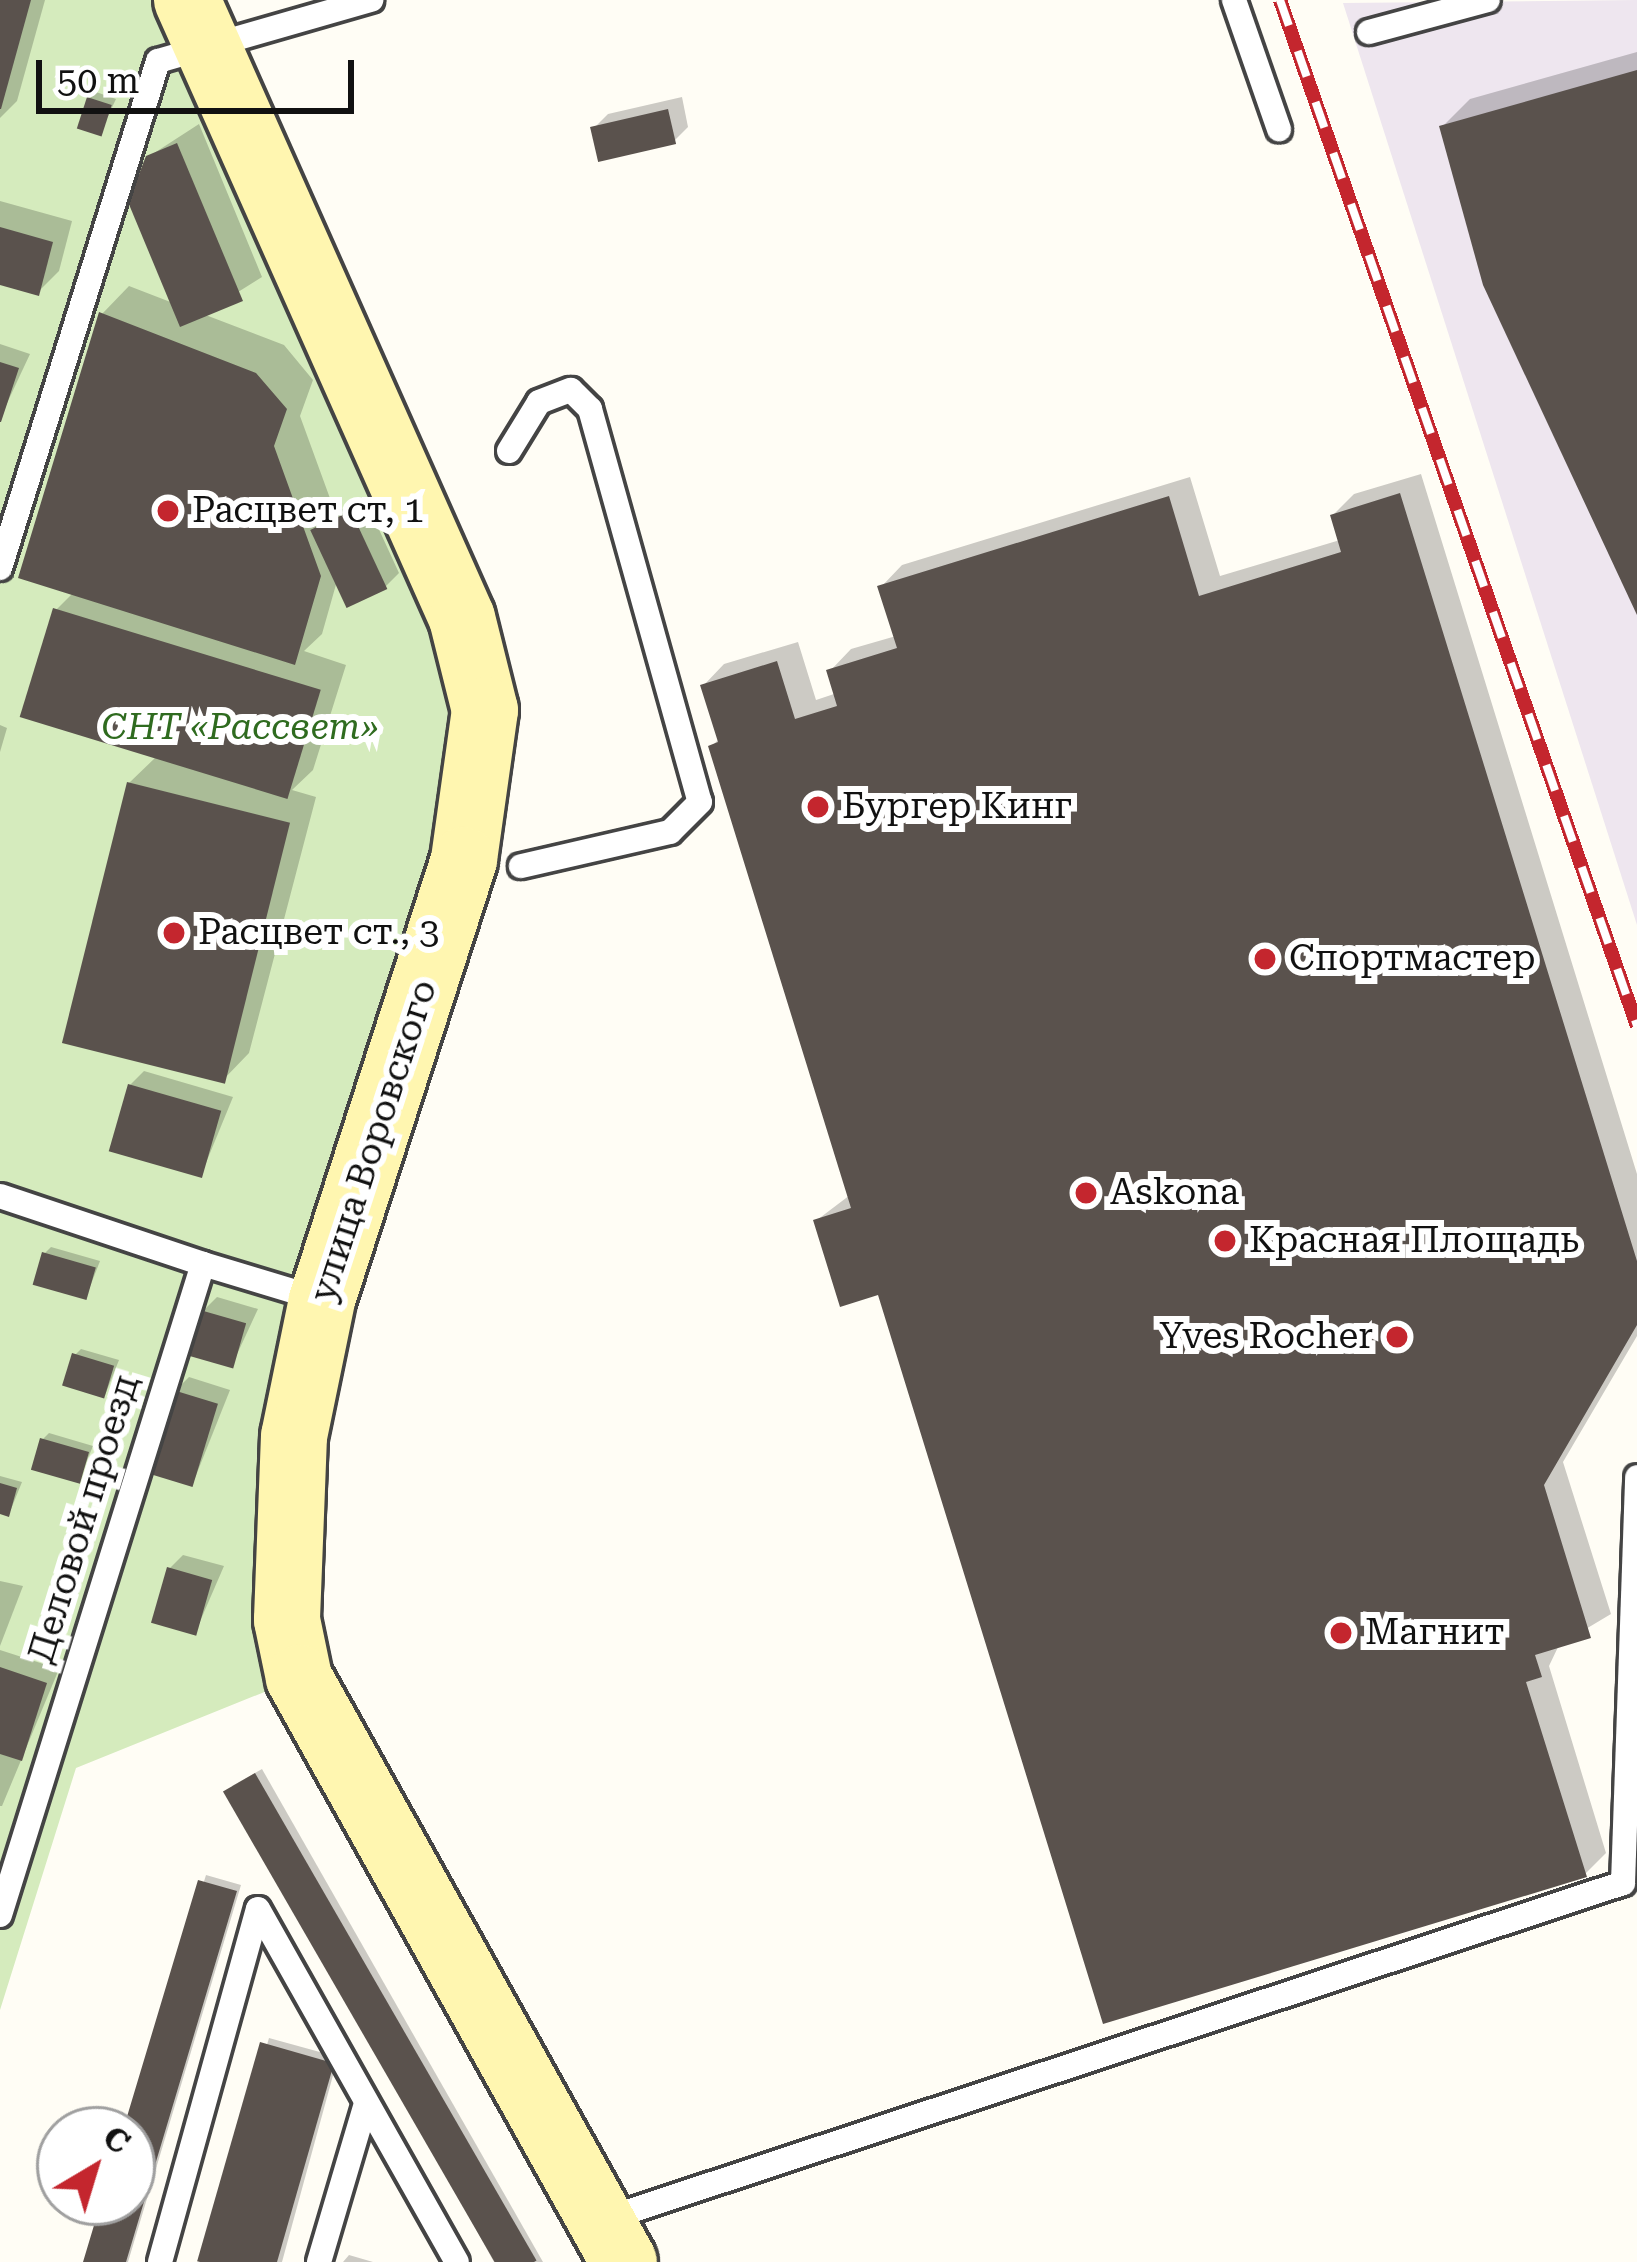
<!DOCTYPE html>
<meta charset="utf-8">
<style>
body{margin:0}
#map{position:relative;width:1637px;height:2262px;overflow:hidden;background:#fffdf5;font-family:"Roboto Serif",serif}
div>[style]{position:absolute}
.industrial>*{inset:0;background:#eee6ef}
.green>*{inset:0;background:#d5ebbd}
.shadow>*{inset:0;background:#0003}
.building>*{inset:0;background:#5a524d;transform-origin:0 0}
.roads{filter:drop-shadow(3px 0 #444) drop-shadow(-3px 0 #444) drop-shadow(0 3px #444) drop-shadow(0 -3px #444)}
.lane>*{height:24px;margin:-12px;padding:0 12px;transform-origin:12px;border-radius:12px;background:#fff}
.secondary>*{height:66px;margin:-33px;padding:0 33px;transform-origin:33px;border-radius:33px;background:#fff6b0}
.rail>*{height:14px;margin-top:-7px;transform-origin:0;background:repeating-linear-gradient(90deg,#fff 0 27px,#c4262e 0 54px);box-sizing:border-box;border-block:3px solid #c4262e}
.dots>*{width:33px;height:33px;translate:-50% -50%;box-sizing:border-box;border:6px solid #fff;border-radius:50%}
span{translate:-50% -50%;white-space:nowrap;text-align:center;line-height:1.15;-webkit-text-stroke:12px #fff;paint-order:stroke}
.poi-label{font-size:36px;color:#111}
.left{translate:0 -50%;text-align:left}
.right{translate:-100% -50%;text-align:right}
.park-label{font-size:36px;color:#2f6b1f;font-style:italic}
.street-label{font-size:36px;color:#111}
.north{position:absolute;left:36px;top:2106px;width:120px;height:120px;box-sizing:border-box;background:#fff;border:3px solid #a0a0a0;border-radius:50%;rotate:38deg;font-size:33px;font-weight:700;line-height:48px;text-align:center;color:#111}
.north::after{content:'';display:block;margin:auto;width:42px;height:54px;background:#c4262e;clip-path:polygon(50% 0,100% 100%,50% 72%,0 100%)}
.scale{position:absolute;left:36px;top:60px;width:318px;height:54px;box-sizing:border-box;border:6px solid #111;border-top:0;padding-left:15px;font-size:36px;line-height:42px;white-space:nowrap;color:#111;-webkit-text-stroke:9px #fff;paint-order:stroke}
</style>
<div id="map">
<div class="industrial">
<i style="clip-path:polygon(1637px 0,1637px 925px,1343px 3px)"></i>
</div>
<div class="green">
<i style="clip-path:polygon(0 0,187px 0,485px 710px,322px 1300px,299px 1678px,76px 1768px,0 2010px)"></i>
</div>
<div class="shadow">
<i style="clip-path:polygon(0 0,45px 0,17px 101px,0 118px)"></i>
<i style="clip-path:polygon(1637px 52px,1637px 608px,1442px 127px,1470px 99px)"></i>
<i style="clip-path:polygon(96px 92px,116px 99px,100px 133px,90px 98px)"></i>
<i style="clip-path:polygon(682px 97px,688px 127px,674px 141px,594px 128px,608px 114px)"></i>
<i style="clip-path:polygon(199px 124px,262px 277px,203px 314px,284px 345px,313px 380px,300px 416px,335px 512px,365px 499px,399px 573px,385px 587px,337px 581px,322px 634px,304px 651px,346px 665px,313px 770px,292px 790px,316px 797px,249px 1053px,222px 1081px,129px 783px,156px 757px,56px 610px,74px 592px,102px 314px,129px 286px,173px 303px,148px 157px)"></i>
<i style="clip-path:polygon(0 201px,72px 221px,59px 271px,38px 292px,0 282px)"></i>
<i style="clip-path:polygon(0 344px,30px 354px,1px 416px,0 416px)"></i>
<i style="clip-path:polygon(1421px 474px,1637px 1174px,1637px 1336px,1563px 1462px,1611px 1614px,1559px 1645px,1549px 1666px,1606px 1853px,1585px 1874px,880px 1291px,817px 1220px,850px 1195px,712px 746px,720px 738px,703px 686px,724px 664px,798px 642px,816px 700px,837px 693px,830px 671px,851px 649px,896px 636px,881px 587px,902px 565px,1190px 477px,1220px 576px,1340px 540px,1333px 515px,1354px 494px)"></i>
<i style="clip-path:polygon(0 725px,7px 728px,0 752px)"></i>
<i style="clip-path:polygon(144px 1071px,233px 1097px,201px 1175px,130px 1085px)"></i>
<i style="clip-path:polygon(51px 1247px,100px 1261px,86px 1297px,45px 1253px)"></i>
<i style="clip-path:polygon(217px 1297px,258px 1309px,232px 1365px,203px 1311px)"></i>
<i style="clip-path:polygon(81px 1349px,119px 1360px,105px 1395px,75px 1355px)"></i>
<i style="clip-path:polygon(189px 1377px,230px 1390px,193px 1483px,175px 1391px)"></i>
<i style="clip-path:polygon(49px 1433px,93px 1446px,79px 1480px,43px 1439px)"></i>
<i style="clip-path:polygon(0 1476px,22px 1482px,9px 1514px,0 1511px)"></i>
<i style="clip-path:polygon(183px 1555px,224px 1566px,195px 1633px,169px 1569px)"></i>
<i style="clip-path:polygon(0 1581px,23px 1586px,0 1646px)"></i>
<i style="clip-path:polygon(0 1650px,59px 1669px,2px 1806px,0 1806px)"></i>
<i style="clip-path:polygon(262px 1769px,543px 2262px,494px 2262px,232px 1786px)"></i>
<i style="clip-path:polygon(206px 1875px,241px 1885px,128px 2262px,87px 2262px,104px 2202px,132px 2202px,126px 2130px)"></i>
<i style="clip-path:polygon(269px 2038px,338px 2057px,282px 2262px,203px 2262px)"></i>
<i style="clip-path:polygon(349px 2255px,373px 2262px,343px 2262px)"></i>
</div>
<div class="building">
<i style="clip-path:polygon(0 0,31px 0,1px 109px,0 109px)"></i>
<i style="clip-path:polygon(1637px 70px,1637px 615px,1483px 285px,1439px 126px)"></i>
<i style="left:87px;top:97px;width:26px;height:33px;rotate:18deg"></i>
<i style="left:668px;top:109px;width:36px;height:80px;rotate:77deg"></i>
<i style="clip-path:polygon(177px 143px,243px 301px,180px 327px,128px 202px,146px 156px)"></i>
<i style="clip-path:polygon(0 227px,53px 242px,39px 296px,0 285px)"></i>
<i style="clip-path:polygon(99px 312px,256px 373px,287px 409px,274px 446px,321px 576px,295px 665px,18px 578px)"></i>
<i style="clip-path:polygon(0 362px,19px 368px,1px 422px,0 422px)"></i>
<i style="clip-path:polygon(1400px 493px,1637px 1261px,1637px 1325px,1544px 1485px,1591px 1638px,1535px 1655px,1542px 1677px,1526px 1682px,1587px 1877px,1103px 2024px,878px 1295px,840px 1307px,813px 1220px,851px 1208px,708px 746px,718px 742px,700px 685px,777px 661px,795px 719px,837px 706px,826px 670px,897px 648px,877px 586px,1169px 496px,1199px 596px,1341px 552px,1330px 515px)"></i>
<i style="left:351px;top:511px;width:86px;height:45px;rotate:65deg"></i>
<i style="left:53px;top:608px;width:280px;height:114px;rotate:17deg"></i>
<i style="left:127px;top:782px;width:168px;height:269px;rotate:14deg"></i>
<i style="left:128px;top:1084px;width:97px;height:70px;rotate:16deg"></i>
<i style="left:42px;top:1252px;width:56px;height:34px;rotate:16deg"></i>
<i style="left:200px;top:1310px;width:48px;height:47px;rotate:16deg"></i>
<i style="left:72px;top:1353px;width:44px;height:34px;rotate:17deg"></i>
<i style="left:173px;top:1390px;width:47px;height:87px;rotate:17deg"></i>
<i style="left:40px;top:1438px;width:51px;height:33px;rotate:16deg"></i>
<i style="clip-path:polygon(0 1483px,17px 1488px,9px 1517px,0 1514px)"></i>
<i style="left:167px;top:1567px;width:47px;height:58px;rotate:16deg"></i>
<i style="clip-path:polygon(0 1667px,47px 1683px,22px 1761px,0 1754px)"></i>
<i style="left:255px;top:1773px;width:563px;height:37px;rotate:60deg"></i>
<i style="clip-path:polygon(198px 1880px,237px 1891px,126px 2262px,83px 2262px,101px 2202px,132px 2202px,132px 2130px,123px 2130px)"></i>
<i style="left:260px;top:2042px;width:77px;height:228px;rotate:16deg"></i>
</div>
<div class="roads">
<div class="lane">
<i style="left:1234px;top:0;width:137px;rotate:70.8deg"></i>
<i style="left:1369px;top:32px;width:123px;rotate:-15.1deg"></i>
<i style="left:509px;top:451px;width:57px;rotate:-58.5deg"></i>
<i style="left:539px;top:402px;width:34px;rotate:-21deg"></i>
<i style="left:571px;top:390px;width:27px;rotate:45deg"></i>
<i style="left:590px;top:409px;width:408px;rotate:74.4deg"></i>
<i style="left:700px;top:802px;width:42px;rotate:135deg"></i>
<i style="left:670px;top:832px;width:153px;rotate:167.1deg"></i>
<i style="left:0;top:568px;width:531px;rotate:-72.69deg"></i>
<i style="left:158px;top:61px;width:222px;rotate:-16deg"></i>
<i style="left:0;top:1196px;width:214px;rotate:18.5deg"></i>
<i style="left:0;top:1915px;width:682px;rotate:-72.68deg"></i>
<i style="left:203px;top:1264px;width:124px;rotate:16.8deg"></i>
<i style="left:603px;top:2220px;width:1074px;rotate:-18.28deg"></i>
<i style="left:1623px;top:1883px;width:406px;rotate:-88deg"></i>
<i style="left:160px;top:2262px;width:366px;rotate:-74.5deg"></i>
<i style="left:258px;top:1909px;width:405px;rotate:60.6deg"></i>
<i style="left:319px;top:2262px;width:166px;rotate:-73.5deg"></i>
</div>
<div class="secondary">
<i style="left:187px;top:0;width:676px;rotate:66.01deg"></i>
<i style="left:462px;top:618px;width:95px;rotate:76deg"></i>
<i style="left:485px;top:710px;width:151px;rotate:98deg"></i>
<i style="left:464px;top:860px;width:462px;rotate:107.9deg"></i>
<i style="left:322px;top:1300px;width:139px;rotate:101.6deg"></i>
<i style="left:294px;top:1436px;width:184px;rotate:92.2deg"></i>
<i style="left:287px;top:1620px;width:59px;rotate:78.3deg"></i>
<i style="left:299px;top:1678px;width:668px;rotate:60.9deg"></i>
</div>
</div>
<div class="rail">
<i style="left:1280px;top:0;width:1086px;rotate:70.81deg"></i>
</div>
<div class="dots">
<i style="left:168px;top:511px;background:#c4262e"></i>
<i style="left:818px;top:807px;background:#c4262e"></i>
<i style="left:174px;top:933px;background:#c4262e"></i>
<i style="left:1265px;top:959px;background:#c4262e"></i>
<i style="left:1086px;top:1193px;background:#c4262e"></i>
<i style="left:1225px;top:1241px;background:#c4262e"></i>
<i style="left:1397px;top:1337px;background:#c4262e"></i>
<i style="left:1341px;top:1633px;background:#c4262e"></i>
</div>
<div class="poi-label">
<span class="left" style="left:192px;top:511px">Расцвет ст, 1</span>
<span class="left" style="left:842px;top:807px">Бургер Кинг</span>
<span class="left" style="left:198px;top:933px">Расцвет ст., 3</span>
<span class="left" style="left:1289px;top:959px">Спортмастер</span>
<span class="left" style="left:1110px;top:1193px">Askona</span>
<span class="left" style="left:1249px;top:1241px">Красная Площадь</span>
<span class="right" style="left:1373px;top:1337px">Yves Rocher</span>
<span class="left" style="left:1365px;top:1633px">Магнит</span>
</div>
<div class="park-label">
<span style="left:240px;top:728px">СНТ «Рассвет»</span>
</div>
<div class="street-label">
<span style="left:374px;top:1141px;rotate:-72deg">улица Воровского</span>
<span style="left:84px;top:1519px;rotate:-73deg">Деловой проезд</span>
</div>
<div class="north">С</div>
<div class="scale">50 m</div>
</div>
